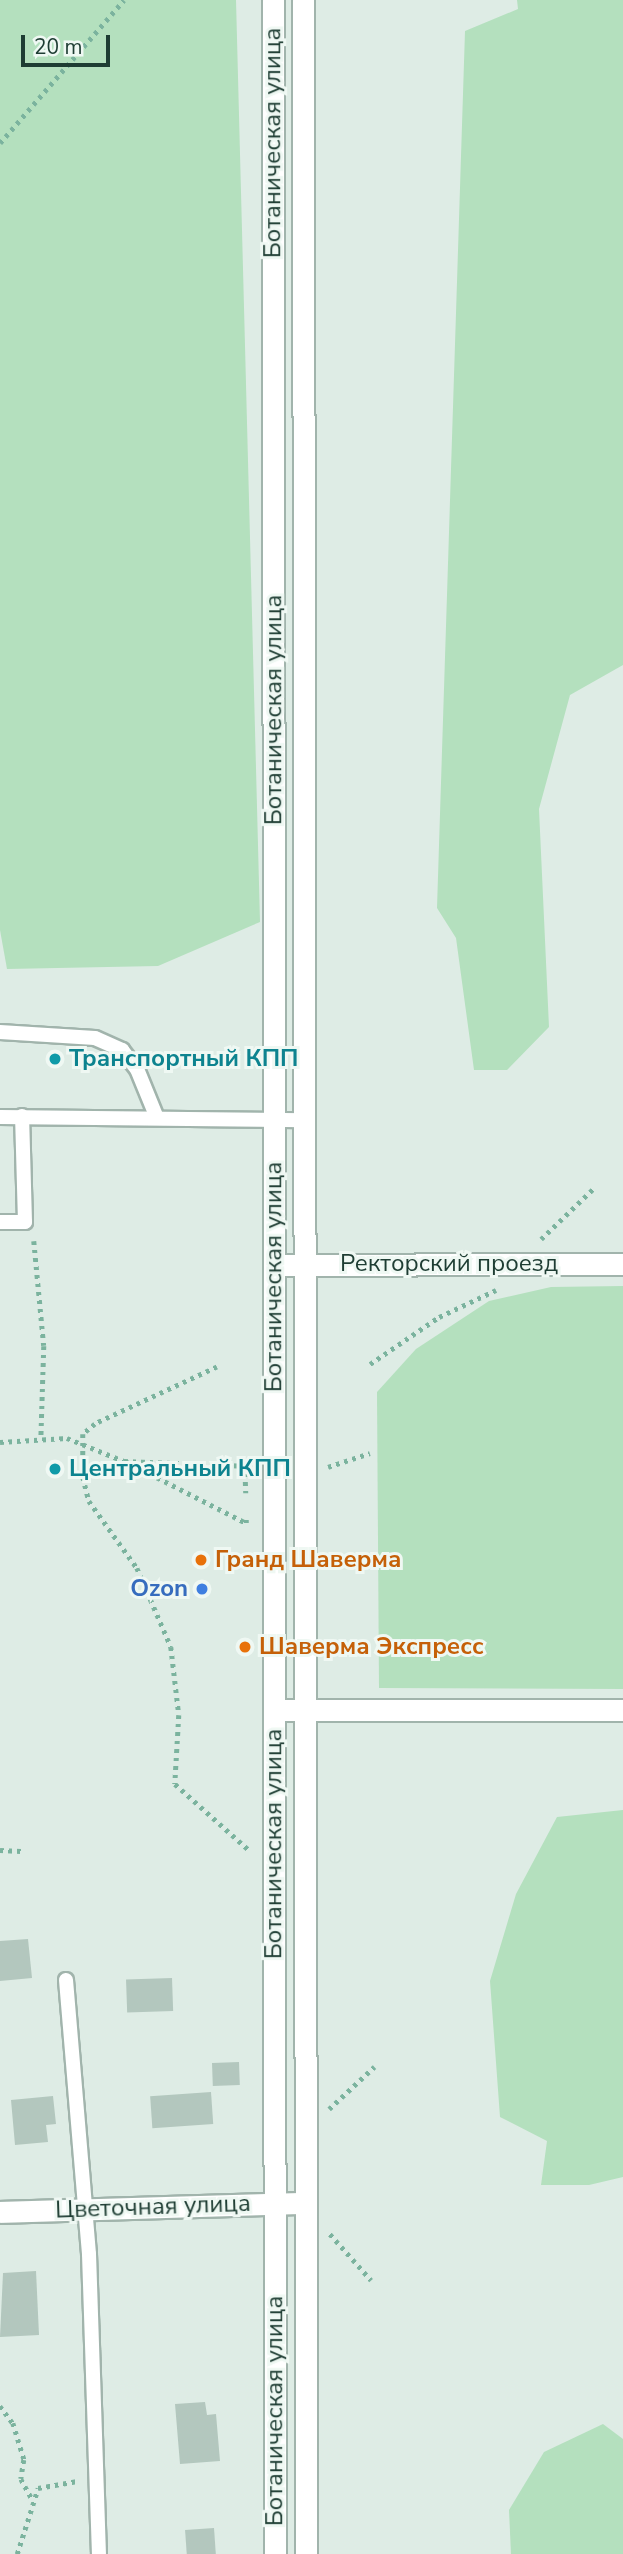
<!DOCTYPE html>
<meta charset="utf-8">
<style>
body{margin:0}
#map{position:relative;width:623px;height:2554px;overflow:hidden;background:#deece5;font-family:"Nunito Sans",sans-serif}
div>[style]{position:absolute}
.green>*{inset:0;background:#b4e0be}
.building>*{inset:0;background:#b3c7be;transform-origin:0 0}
.path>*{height:4.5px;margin-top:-2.25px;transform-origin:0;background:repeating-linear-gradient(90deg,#7bb39e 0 3.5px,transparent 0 8.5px)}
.roads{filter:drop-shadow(2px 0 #a1b4ac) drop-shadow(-2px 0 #a1b4ac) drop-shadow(0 2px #a1b4ac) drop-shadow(0 -2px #a1b4ac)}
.lane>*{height:14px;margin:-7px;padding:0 7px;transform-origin:7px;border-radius:7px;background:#fff}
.street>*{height:21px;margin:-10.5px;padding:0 10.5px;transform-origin:10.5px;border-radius:10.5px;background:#fff}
.secondary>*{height:21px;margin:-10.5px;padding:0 10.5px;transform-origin:10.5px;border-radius:10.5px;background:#fff}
.dots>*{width:19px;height:19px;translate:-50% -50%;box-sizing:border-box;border:4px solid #eff8f3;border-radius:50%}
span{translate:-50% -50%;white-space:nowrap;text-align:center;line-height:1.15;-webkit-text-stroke:6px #eff8f3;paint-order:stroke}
.street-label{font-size:24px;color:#1e3d33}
.culture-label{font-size:24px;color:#0d838f;font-weight:700}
.left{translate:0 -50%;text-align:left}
.food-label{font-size:24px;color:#c56008;font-weight:700}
.shop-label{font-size:24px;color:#366cbe;font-weight:700}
.right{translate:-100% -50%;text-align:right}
.scale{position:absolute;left:21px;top:35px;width:89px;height:32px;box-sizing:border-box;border:4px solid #1e3d33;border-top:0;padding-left:9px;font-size:21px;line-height:24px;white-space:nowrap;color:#1e3d33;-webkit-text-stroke:5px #eff8f3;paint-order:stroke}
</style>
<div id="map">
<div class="green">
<i style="clip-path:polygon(0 0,236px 0,260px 922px,158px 966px,7px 969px,0 930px)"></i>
<i style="clip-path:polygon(517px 0,623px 0,623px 665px,570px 695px,539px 809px,549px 1027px,507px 1070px,474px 1070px,456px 938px,437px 908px,465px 31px,518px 9px)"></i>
<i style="clip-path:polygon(623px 1286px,623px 1689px,379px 1688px,377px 1392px,416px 1349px,489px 1301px,551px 1287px)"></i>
<i style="clip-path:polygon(623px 1810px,623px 2177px,589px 2185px,541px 2185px,547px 2141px,500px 2117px,490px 1981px,516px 1894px,557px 1817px)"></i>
<i style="clip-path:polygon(603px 2424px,623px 2439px,623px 2554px,511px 2554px,509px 2510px,544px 2452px)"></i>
</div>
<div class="building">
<i style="clip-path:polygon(28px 1939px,32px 1978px,0 1981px,0 1941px)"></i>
<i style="left:172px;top:1978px;width:33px;height:46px;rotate:88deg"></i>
<i style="left:239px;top:2062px;width:23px;height:27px;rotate:88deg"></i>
<i style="left:211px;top:2092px;width:32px;height:61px;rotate:86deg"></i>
<i style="clip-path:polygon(53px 2096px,56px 2124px,46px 2125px,48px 2142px,15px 2145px,11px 2100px)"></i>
<i style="clip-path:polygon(36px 2271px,39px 2335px,0 2337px,3px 2273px)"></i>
<i style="clip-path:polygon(205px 2402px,207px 2415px,216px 2414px,220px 2461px,180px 2464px,175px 2404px)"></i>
<i style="left:214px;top:2528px;width:26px;height:29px;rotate:86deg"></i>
</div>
<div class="path">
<i style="left:0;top:143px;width:189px;rotate:-49.1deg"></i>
<i style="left:541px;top:1239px;width:72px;rotate:-43.9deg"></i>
<i style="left:34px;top:1241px;width:105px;rotate:84.6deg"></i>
<i style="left:44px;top:1346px;width:93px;rotate:91.8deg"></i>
<i style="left:370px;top:1364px;width:83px;rotate:-34.3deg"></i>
<i style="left:439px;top:1317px;width:63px;rotate:-25.3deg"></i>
<i style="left:217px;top:1367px;width:135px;rotate:155deg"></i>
<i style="left:95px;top:1424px;width:16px;rotate:140deg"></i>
<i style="left:83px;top:1434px;width:43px;rotate:90deg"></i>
<i style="left:83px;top:1477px;width:25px;rotate:76deg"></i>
<i style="left:89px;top:1501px;width:82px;rotate:54.4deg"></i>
<i style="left:137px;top:1568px;width:86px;rotate:66.7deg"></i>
<i style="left:171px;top:1647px;width:68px;rotate:83.3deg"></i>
<i style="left:179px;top:1715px;width:69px;rotate:93.3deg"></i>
<i style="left:175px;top:1784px;width:99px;rotate:41.7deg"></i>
<i style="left:0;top:1442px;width:67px;rotate:-3.4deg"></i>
<i style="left:67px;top:1438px;width:61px;rotate:22deg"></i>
<i style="left:124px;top:1461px;width:126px;rotate:2.3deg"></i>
<i style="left:127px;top:1462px;width:134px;rotate:27.1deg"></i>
<i style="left:246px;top:1523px;width:4px;rotate:-90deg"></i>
<i style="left:245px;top:1465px;width:28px;rotate:88deg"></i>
<i style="left:328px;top:1467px;width:44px;rotate:-18.4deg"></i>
<i style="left:0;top:1850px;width:21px;rotate:3deg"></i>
<i style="left:329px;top:2109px;width:62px;rotate:-43deg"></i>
<i style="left:330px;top:2234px;width:62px;rotate:48.3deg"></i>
<i style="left:0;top:2406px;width:21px;rotate:53deg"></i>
<i style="left:13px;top:2423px;width:39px;rotate:73deg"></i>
<i style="left:24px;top:2460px;width:19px;rotate:99deg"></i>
<i style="left:21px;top:2479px;width:21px;rotate:61deg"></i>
<i style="left:17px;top:2554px;width:69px;rotate:-72.3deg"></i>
<i style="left:38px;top:2488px;width:40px;rotate:-10deg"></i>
</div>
<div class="roads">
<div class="lane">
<i style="left:0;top:1032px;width:95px;rotate:3.6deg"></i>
<i style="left:95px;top:1038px;width:30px;rotate:24deg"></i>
<i style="left:122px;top:1050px;width:24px;rotate:52deg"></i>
<i style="left:137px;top:1069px;width:53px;rotate:67.8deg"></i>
<i style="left:0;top:1117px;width:306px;rotate:0.6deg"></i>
<i style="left:0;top:1222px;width:25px"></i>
<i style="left:25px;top:1222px;width:106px;rotate:-91.6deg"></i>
<i style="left:66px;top:1980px;width:275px;rotate:85.2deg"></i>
<i style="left:89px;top:2254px;width:300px;rotate:88.1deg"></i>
</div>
<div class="street">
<i style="left:274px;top:1265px;width:349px;rotate:-0.2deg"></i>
<i style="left:274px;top:1710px;width:349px"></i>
<i style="left:0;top:2212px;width:306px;rotate:-1.7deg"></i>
</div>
<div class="secondary">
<i style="left:273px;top:0;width:2554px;rotate:89.96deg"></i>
<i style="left:303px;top:0;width:2554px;rotate:89.93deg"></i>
</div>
</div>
<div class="dots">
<i style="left:55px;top:1059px;background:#0f9aa8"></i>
<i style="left:55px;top:1469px;background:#0f9aa8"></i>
<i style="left:201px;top:1560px;background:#e8710a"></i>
<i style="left:202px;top:1589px;background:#3f7fe0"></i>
<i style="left:245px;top:1647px;background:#e8710a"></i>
</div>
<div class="street-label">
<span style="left:273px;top:143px;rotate:-90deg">Ботаническая улица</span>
<span style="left:274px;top:710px;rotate:-90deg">Ботаническая улица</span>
<span style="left:449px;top:1264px">Ректорский проезд</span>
<span style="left:274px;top:1277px;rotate:-90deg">Ботаническая улица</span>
<span style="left:274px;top:1844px;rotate:-90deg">Ботаническая улица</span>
<span style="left:153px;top:2207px;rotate:-2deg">Цветочная улица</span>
<span style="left:275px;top:2411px;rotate:-90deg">Ботаническая улица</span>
</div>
<div class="culture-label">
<span class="left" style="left:69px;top:1059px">Транспортный КПП</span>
<span class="left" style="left:69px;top:1469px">Центральный КПП</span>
</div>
<div class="food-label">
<span class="left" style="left:215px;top:1560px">Гранд Шаверма</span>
<span class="left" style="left:259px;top:1647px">Шаверма Экспресс</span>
</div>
<div class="shop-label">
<span class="right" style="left:188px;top:1589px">Ozon</span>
</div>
<div class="scale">20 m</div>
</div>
